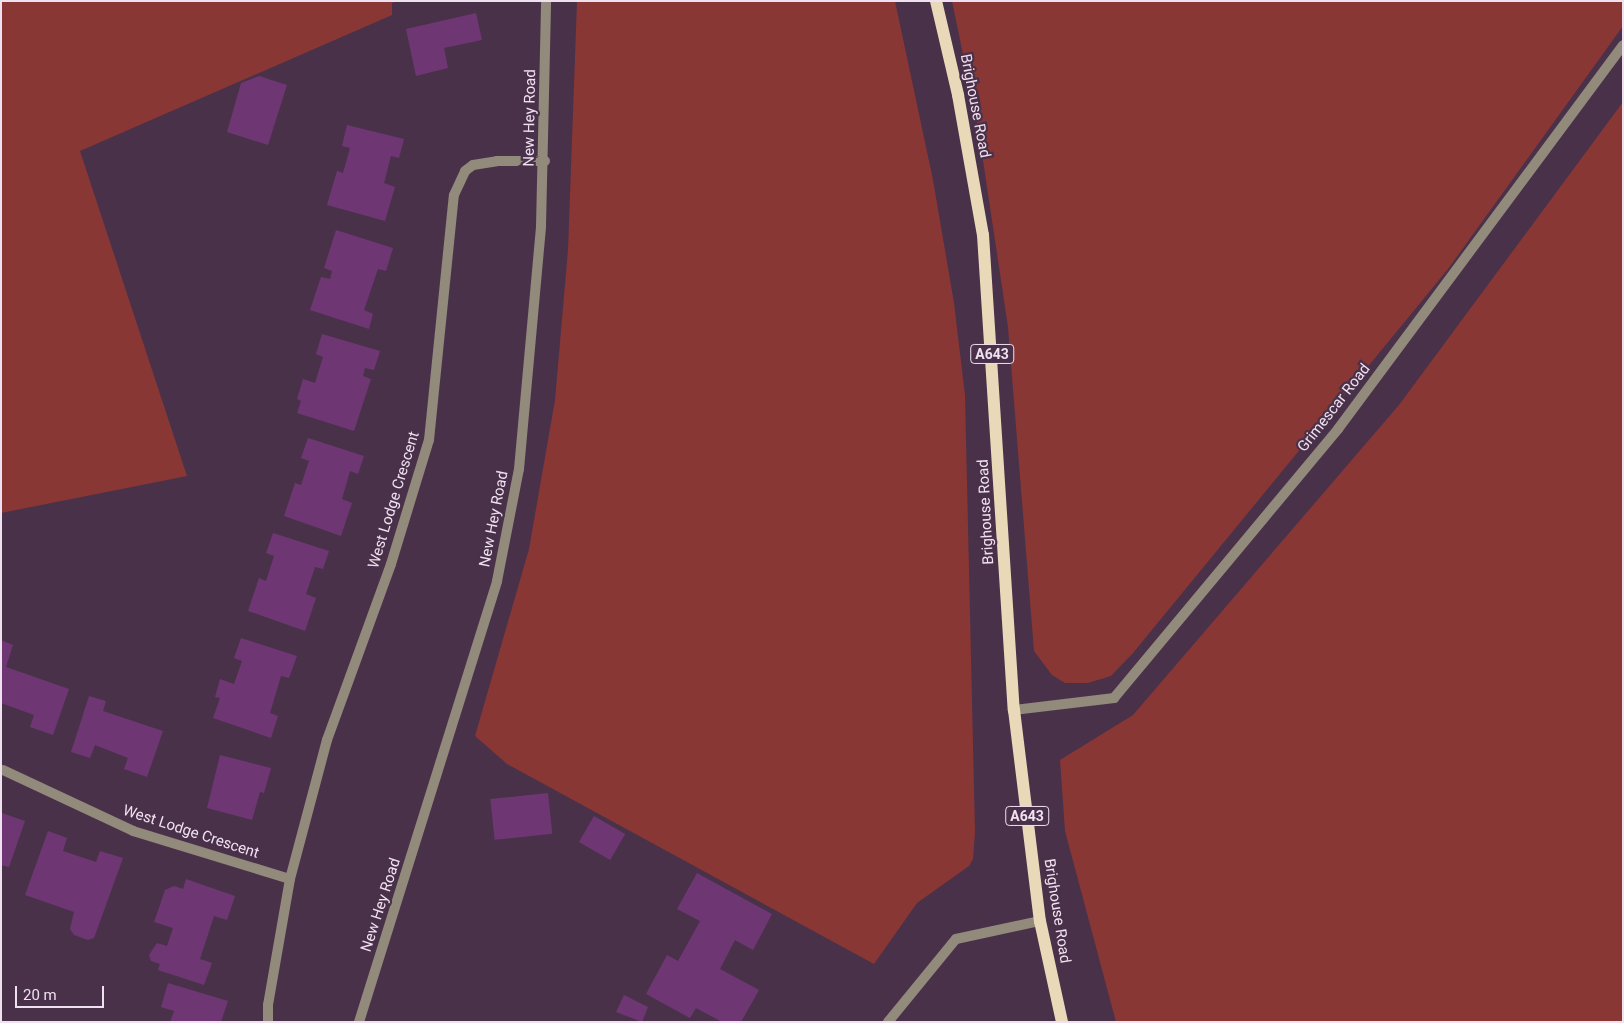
<!DOCTYPE html>
<style>
body{margin:0}
#map{position:relative;width:1624px;height:1023px;overflow:hidden;background:#49314a;font-family:Roboto,sans-serif}
div>[style]{position:absolute}
.green>*{inset:0;background:#883734}
.building>*{inset:0;background:#6f3674;transform-origin:0 0}
.minor>*{height:10px;margin:-5px;padding:0 5px;transform-origin:5px;border-radius:5px;background:#928a7b}
.primary>*{height:12px;margin:-6px;padding:0 6px;transform-origin:6px;border-radius:6px;background:#e9d9b9}
span{translate:-50% -50%;white-space:nowrap;text-align:center;line-height:1.15;-webkit-text-stroke:4.5px #49314a;paint-order:stroke}
.shield-label span{padding:1px 4px;background:#49314a;border:1px solid;border-radius:4px;-webkit-text-stroke-width:0}
.shield-label{font-size:14px;color:#f0e1f1;font-weight:700}
.street-label{font-size:15px;color:#f0e1f1}
.frame{position:absolute;inset:0;border:2px solid #f0e1f1;pointer-events:none}
.scale{position:absolute;left:15px;top:986px;width:89px;height:22px;box-sizing:border-box;border:2px solid #f0e1f1;border-top:0;padding-left:6px;font-size:15px;line-height:18px;white-space:nowrap;color:#f0e1f1;-webkit-text-stroke:4px #49314a;paint-order:stroke}
</style>
<div id="map">
<div class="green">
<i style="clip-path:polygon(1px 1px,397px 1px,392px 3px,392px 15px,80px 151px,187px 476px,1px 513px)"></i>
<i style="clip-path:polygon(577px 1px,895px 1px,933px 180px,954px 303px,965px 395px,975px 832px,973px 859px,969px 866px,917px 903px,874px 964px,507px 764px,475px 736px,529px 549px,555px 400px,568px 250px)"></i>
<i style="clip-path:polygon(952px 1px,1623px 1px,1623px 26px,1448px 269px,1133px 653px,1111px 676px,1088px 683px,1065px 683px,1052px 675px,1034px 651px,1008px 327px,978px 127px)"></i>
<i style="clip-path:polygon(1623px 102px,1623px 1022px,1116px 1022px,1065px 831px,1060px 760px,1133px 715px,1399px 405px)"></i>
</div>
<div class="building">
<i style="clip-path:polygon(476px 13px,482px 40px,444px 48px,448px 68px,416px 76px,406px 29px)"></i>
<i style="clip-path:polygon(259px 76px,287px 85px,268px 145px,227px 132px,241px 83px)"></i>
<i style="clip-path:polygon(347px 125px,404px 139px,399px 158px,391px 156px,384px 183px,395px 187px,385px 221px,327px 205px,337px 171px,343px 173px,350px 148px,342px 146px)"></i>
<i style="clip-path:polygon(336px 230px,393px 248px,386px 271px,378px 269px,364px 310px,373px 314px,369px 329px,310px 310px,321px 277px,330px 279px,332px 271px,324px 268px)"></i>
<i style="clip-path:polygon(322px 334px,380px 351px,374px 370px,365px 368px,363px 376px,371px 379px,354px 431px,297px 413px,301px 401px,297px 399px,303px 379px,315px 383px,323px 357px,316px 354px)"></i>
<i style="clip-path:polygon(308px 438px,364px 456px,358px 474px,350px 471px,342px 499px,352px 503px,341px 536px,284px 516px,295px 483px,301px 485px,309px 461px,301px 458px)"></i>
<i style="clip-path:polygon(273px 533px,329px 551px,323px 569px,315px 567px,306px 594px,316px 598px,305px 631px,248px 611px,259px 578px,266px 581px,274px 556px,266px 553px)"></i>
<i style="clip-path:polygon(241px 638px,297px 656px,289px 678px,281px 676px,270px 713px,278px 716px,271px 738px,213px 718px,220px 698px,215px 697px,220px 679px,234px 684px,242px 661px,234px 658px)"></i>
<i style="clip-path:polygon(1px 640px,13px 645px,6px 667px,69px 689px,53px 735px,30px 727px,34px 715px,1px 703px)"></i>
<i style="clip-path:polygon(89px 696px,106px 701px,103px 711px,163px 731px,147px 777px,124px 769px,128px 758px,95px 745px,90px 758px,71px 752px)"></i>
<i style="clip-path:polygon(220px 755px,271px 768px,264px 793px,260px 792px,252px 820px,207px 808px)"></i>
<i style="left:548px;top:793px;width:41px;height:58px;rotate:84deg"></i>
<i style="clip-path:polygon(2px 813px,25px 821px,9px 867px,1px 865px)"></i>
<i style="left:594px;top:816px;width:36px;height:30px;rotate:30deg"></i>
<i style="clip-path:polygon(48px 831px,67px 838px,63px 851px,96px 862px,100px 851px,123px 858px,94px 938px,88px 940px,74px 935px,70px 929px,74px 912px,25px 895px)"></i>
<i style="clip-path:polygon(697px 873px,772px 914px,753px 950px,735px 940px,720px 969px,759px 990px,741px 1022px,722px 1022px,696px 1008px,690px 1018px,646px 994px,667px 955px,678px 961px,700px 921px,677px 909px)"></i>
<i style="clip-path:polygon(186px 879px,235px 896px,227px 920px,214px 916px,200px 959px,212px 963px,204px 985px,158px 970px,160px 964px,151px 961px,149px 955px,157px 943px,167px 946px,173px 928px,154px 922px,165px 890px,174px 886px,183px 889px)"></i>
<i style="clip-path:polygon(168px 983px,228px 1001px,221px 1022px,170px 1022px,174px 1011px,161px 1007px)"></i>
<i style="clip-path:polygon(624px 995px,648px 1007px,642px 1022px,616px 1012px)"></i>
</div>
<div class="minor">
<i style="left:1014px;top:710px;width:101px;rotate:-6.8deg"></i>
<i style="left:1114px;top:698px;width:350px;rotate:-50.2deg"></i>
<i style="left:1338px;top:429px;width:478px;rotate:-53.4deg"></i>
<i style="left:3px;top:770px;width:144px;rotate:25.1deg"></i>
<i style="left:133px;top:831px;width:164px;rotate:17deg"></i>
<i style="left:268px;top:1022px;width:17px;rotate:-90deg"></i>
<i style="left:268px;top:1005px;width:128px;rotate:-80.1deg"></i>
<i style="left:290px;top:879px;width:144px;rotate:-75.1deg"></i>
<i style="left:327px;top:740px;width:187px;rotate:-70deg"></i>
<i style="left:391px;top:564px;width:130px;rotate:-73deg"></i>
<i style="left:429px;top:440px;width:246px;rotate:-84.2deg"></i>
<i style="left:454px;top:195px;width:26px;rotate:-65deg"></i>
<i style="left:465px;top:171px;width:10px;rotate:-37deg"></i>
<i style="left:473px;top:165px;width:24px;rotate:-9deg"></i>
<i style="left:497px;top:161px;width:48px"></i>
<i style="left:359px;top:1022px;width:462px;rotate:-72.6deg"></i>
<i style="left:497px;top:581px;width:114px;rotate:-78.9deg"></i>
<i style="left:519px;top:469px;width:244px;rotate:-84.8deg"></i>
<i style="left:541px;top:226px;width:225px;rotate:-88.7deg"></i>
<i style="left:888px;top:1022px;width:107px;rotate:-50.7deg"></i>
<i style="left:956px;top:939px;width:86px;rotate:-12.1deg"></i>
</div>
<div class="primary">
<i style="left:936px;top:1px;width:97px;rotate:76.8deg"></i>
<i style="left:958px;top:95px;width:142px;rotate:79.9deg"></i>
<i style="left:983px;top:235px;width:476px;rotate:86.3deg"></i>
<i style="left:1014px;top:710px;width:213px;rotate:83deg"></i>
<i style="left:1040px;top:921px;width:103px;rotate:77.7deg"></i>
</div>
<div class="shield-label">
<span style="left:992px;top:354px">A643</span>
<span style="left:1027px;top:816px">A643</span>
</div>
<div class="street-label">
<span style="left:975px;top:106px;rotate:79deg">Brighouse Road</span>
<span style="left:530px;top:118px;rotate:-89deg">New Hey Road</span>
<span style="left:1334px;top:408px;rotate:-52deg">Grimescar Road</span>
<span style="left:394px;top:500px;rotate:-73deg">West Lodge Crescent</span>
<span style="left:986px;top:512px;rotate:-93deg">Brighouse Road</span>
<span style="left:494px;top:519px;rotate:-79deg">New Hey Road</span>
<span style="left:191px;top:832px;rotate:18deg">West Lodge Crescent</span>
<span style="left:381px;top:905px;rotate:-72deg">New Hey Road</span>
<span style="left:1057px;top:911px;rotate:81deg">Brighouse Road</span>
</div>
<div class="frame"></div>
<div class="scale">20 m</div>
</div>
